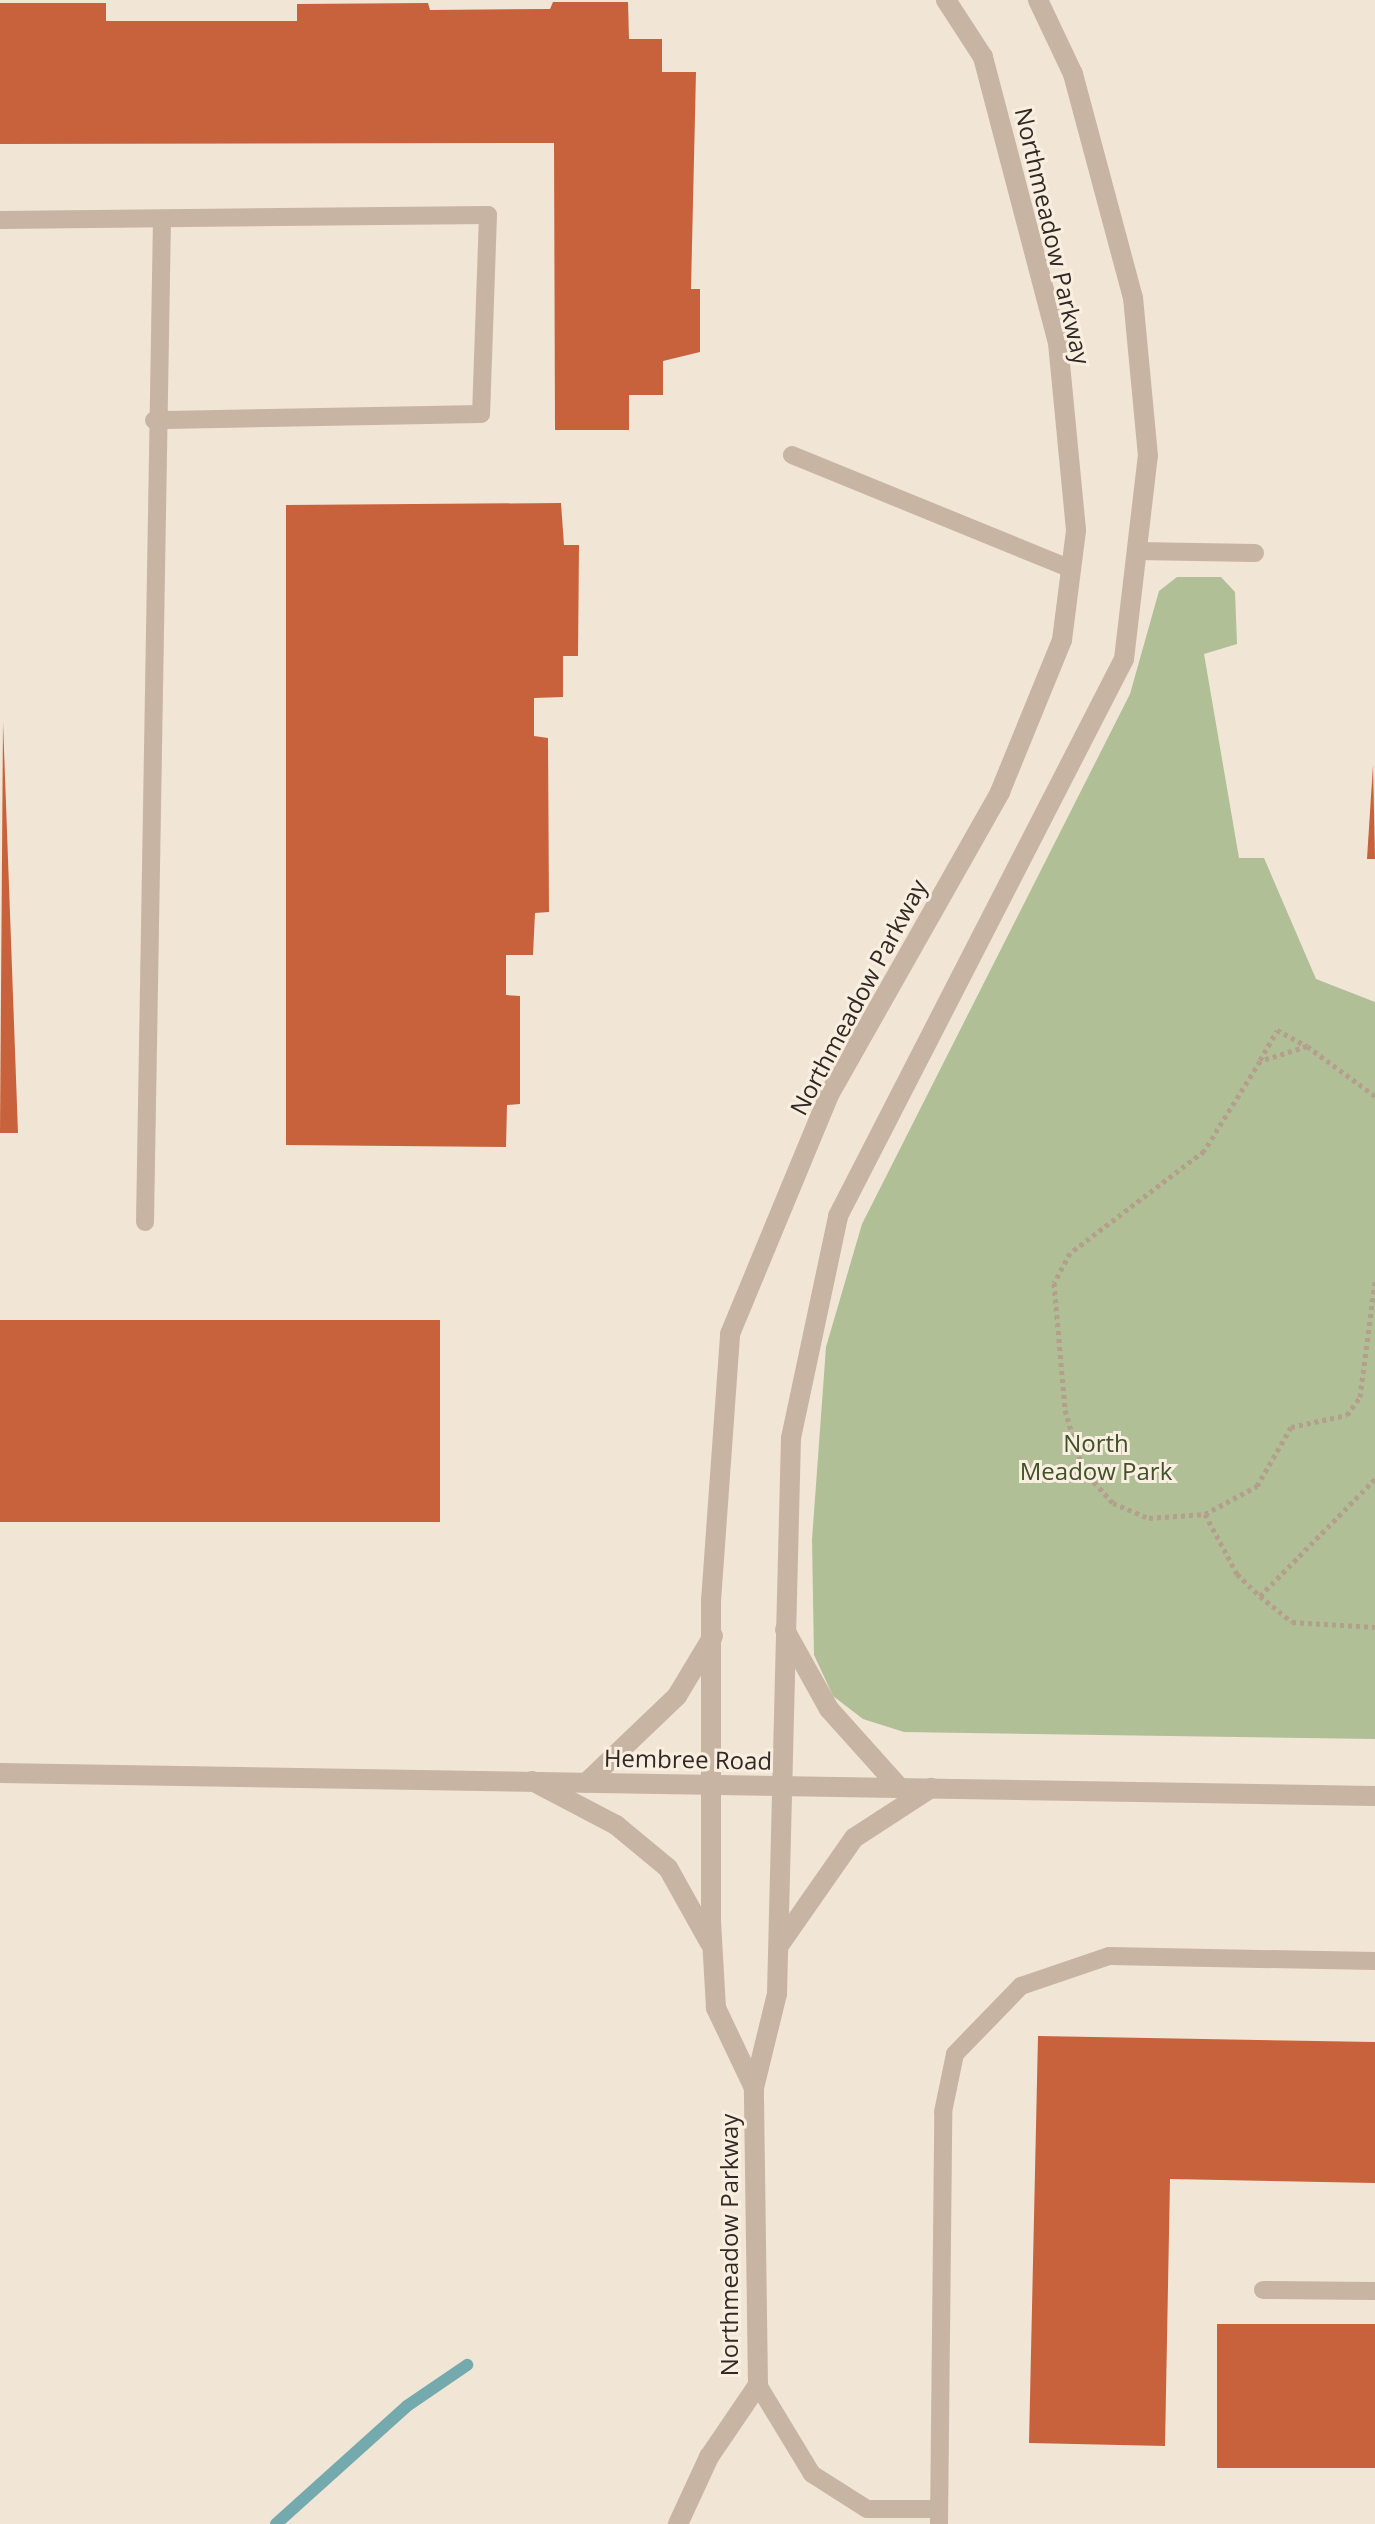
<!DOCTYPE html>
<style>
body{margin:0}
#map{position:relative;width:1375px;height:2524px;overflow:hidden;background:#f1e5d5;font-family:"Open Sans",sans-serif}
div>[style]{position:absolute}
.green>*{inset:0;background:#b0bf96}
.stream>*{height:12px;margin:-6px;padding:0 6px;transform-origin:6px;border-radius:6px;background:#74aaae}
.building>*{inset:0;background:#c8623c;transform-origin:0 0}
.path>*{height:5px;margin-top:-2.5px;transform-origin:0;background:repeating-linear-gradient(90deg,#b49e8c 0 4px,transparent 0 8px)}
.service>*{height:18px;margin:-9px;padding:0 9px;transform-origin:9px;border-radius:9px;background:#c8b4a2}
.minor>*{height:20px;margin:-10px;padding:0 10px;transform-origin:10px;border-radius:10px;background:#c8b4a2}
.tertiary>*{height:20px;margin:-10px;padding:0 10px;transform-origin:10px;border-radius:10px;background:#c8b4a2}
span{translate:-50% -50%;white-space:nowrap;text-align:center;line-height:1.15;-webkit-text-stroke:6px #f9efe1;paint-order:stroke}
.street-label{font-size:24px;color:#332924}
.park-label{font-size:24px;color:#415128}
</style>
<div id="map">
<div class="green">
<i style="clip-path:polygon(1177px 577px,1221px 577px,1235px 592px,1237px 644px,1204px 654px,1239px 858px,1264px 858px,1316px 979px,1375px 1002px,1375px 1739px,904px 1732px,863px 1719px,833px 1696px,814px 1655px,812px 1540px,826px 1347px,862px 1224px,1130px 694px,1159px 591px)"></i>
</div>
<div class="stream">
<i style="left:276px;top:2524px;width:176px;rotate:-42deg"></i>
<i style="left:407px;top:2406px;width:73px;rotate:-34.3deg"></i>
</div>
<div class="building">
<i style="clip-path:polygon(553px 2px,628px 2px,629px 39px,662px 39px,662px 72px,696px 72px,691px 289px,700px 289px,700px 352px,663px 361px,663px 395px,629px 395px,629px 430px,555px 430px,554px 143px,0 144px,0 3px,106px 3px,106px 21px,297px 21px,297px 4px,428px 3px,430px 10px,550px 9px)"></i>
<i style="clip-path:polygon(561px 503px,564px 545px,579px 545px,578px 656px,563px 656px,563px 697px,534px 698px,534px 736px,548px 738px,549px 912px,535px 913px,533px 955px,506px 955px,506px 995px,520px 996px,520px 1104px,507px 1105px,506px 1147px,286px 1145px,286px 505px)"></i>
<i style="clip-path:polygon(3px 722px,18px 1133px,0 1133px)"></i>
<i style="clip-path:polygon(1373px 765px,1375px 859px,1367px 859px)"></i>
<i style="left:440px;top:1320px;width:202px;height:440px;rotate:90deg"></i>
<i style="clip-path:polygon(1038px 2036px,1375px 2042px,1375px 2183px,1170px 2179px,1165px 2446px,1029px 2443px)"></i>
<i style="left:1217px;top:2324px;width:158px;height:144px"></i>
</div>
<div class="path">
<i style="left:1260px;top:1060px;width:34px;rotate:-60deg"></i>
<i style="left:1277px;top:1030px;width:34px;rotate:28deg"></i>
<i style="left:1375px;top:1096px;width:84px;rotate:-143.7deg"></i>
<i style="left:1307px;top:1046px;width:49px;rotate:162.3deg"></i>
<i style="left:1260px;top:1061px;width:106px;rotate:121.9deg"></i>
<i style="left:1204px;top:1151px;width:168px;rotate:142.7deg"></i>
<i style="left:1070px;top:1253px;width:34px;rotate:118deg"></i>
<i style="left:1054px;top:1283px;width:127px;rotate:85deg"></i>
<i style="left:1065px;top:1410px;width:63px;rotate:73.3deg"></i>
<i style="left:1083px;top:1470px;width:45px;rotate:47.7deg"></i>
<i style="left:1113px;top:1503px;width:39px;rotate:23deg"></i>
<i style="left:1149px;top:1518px;width:56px;rotate:-4.1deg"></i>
<i style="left:1205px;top:1514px;width:59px;rotate:-28.3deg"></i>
<i style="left:1257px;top:1486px;width:68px;rotate:-60deg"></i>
<i style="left:1291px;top:1427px;width:57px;rotate:-12.1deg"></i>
<i style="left:1347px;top:1415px;width:22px;rotate:-54deg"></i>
<i style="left:1360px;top:1397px;width:116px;rotate:-82.6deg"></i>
<i style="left:1205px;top:1514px;width:68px;rotate:61.9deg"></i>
<i style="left:1237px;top:1574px;width:32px;rotate:44deg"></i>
<i style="left:1260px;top:1596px;width:164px;rotate:-45.5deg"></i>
<i style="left:1260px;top:1596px;width:41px;rotate:39.1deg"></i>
<i style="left:1292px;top:1622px;width:83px;rotate:3.4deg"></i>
</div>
<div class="service">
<i style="left:0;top:220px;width:488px;rotate:-0.6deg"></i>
<i style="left:488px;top:215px;width:199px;rotate:92deg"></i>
<i style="left:481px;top:414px;width:327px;rotate:178.9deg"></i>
<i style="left:792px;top:455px;width:301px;rotate:22.2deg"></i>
<i style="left:1137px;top:551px;width:118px;rotate:1deg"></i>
<i style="left:145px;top:1222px;width:1000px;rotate:-89.03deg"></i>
<i style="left:1263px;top:2290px;width:112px;rotate:0.5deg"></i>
<i style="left:758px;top:2385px;width:104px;rotate:58.8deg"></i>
<i style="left:812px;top:2474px;width:65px;rotate:32.5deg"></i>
<i style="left:867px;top:2509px;width:68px"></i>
<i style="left:939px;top:2524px;width:412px;rotate:-89.4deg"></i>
<i style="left:943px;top:2112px;width:59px;rotate:-78.3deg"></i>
<i style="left:955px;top:2054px;width:95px;rotate:-45.9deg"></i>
<i style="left:1021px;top:1986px;width:93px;rotate:-18.8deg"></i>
<i style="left:1109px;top:1956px;width:266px;rotate:1.1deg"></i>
</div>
<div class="minor">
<i style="left:532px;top:1781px;width:95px;rotate:27.6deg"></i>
<i style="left:616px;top:1825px;width:67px;rotate:39.6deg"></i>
<i style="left:668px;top:1868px;width:86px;rotate:60.8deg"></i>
<i style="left:780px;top:1944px;width:129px;rotate:-55.1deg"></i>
<i style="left:854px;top:1838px;width:92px;rotate:-33deg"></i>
<i style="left:754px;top:2088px;width:89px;rotate:-115.4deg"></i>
<i style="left:716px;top:2008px;width:86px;rotate:-93.3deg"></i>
<i style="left:711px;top:1922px;width:321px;rotate:-90deg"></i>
<i style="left:711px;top:1601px;width:268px;rotate:-85.9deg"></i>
<i style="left:730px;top:1334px;width:261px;rotate:-67.5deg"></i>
<i style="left:830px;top:1093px;width:346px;rotate:-60.5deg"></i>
<i style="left:1000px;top:792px;width:164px;rotate:-67.8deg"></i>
<i style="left:1062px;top:640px;width:111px;rotate:-82.7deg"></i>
<i style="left:1076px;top:530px;width:188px;rotate:-95.5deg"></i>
<i style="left:1058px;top:343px;width:296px;rotate:-104.7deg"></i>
<i style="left:983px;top:57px;width:68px;rotate:-123deg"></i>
<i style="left:678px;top:2524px;width:74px;rotate:-65.2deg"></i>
<i style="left:709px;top:2457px;width:87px;rotate:-55.8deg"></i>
<i style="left:758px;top:2385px;width:297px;rotate:-90.8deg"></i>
<i style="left:754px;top:2088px;width:97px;rotate:-76.3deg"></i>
<i style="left:777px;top:1994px;width:556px;rotate:-88.56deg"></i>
<i style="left:791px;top:1438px;width:227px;rotate:-78deg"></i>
<i style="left:838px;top:1216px;width:626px;rotate:-62.82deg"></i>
<i style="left:1124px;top:659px;width:204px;rotate:-83.3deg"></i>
<i style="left:1148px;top:456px;width:159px;rotate:-95.4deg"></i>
<i style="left:1133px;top:298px;width:232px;rotate:-105deg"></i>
<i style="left:1073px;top:74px;width:82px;rotate:-115.3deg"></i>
</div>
<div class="tertiary">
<i style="left:785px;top:1630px;width:90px;rotate:60.9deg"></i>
<i style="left:829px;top:1709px;width:105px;rotate:48.1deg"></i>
<i style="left:0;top:1773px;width:1375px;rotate:0.96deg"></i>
<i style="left:586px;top:1783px;width:126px;rotate:-43.7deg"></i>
<i style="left:677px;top:1696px;width:70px;rotate:-59deg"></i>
</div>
<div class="street-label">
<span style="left:1053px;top:236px;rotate:77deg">Northmeadow Parkway</span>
<span style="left:858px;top:997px;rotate:-62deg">Northmeadow Parkway</span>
<span style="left:688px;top:1759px;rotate:1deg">Hembree Road</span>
<span style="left:729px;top:2245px;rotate:-90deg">Northmeadow Parkway</span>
</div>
<div class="park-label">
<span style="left:1096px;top:1457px">North<br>Meadow Park</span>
</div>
</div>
